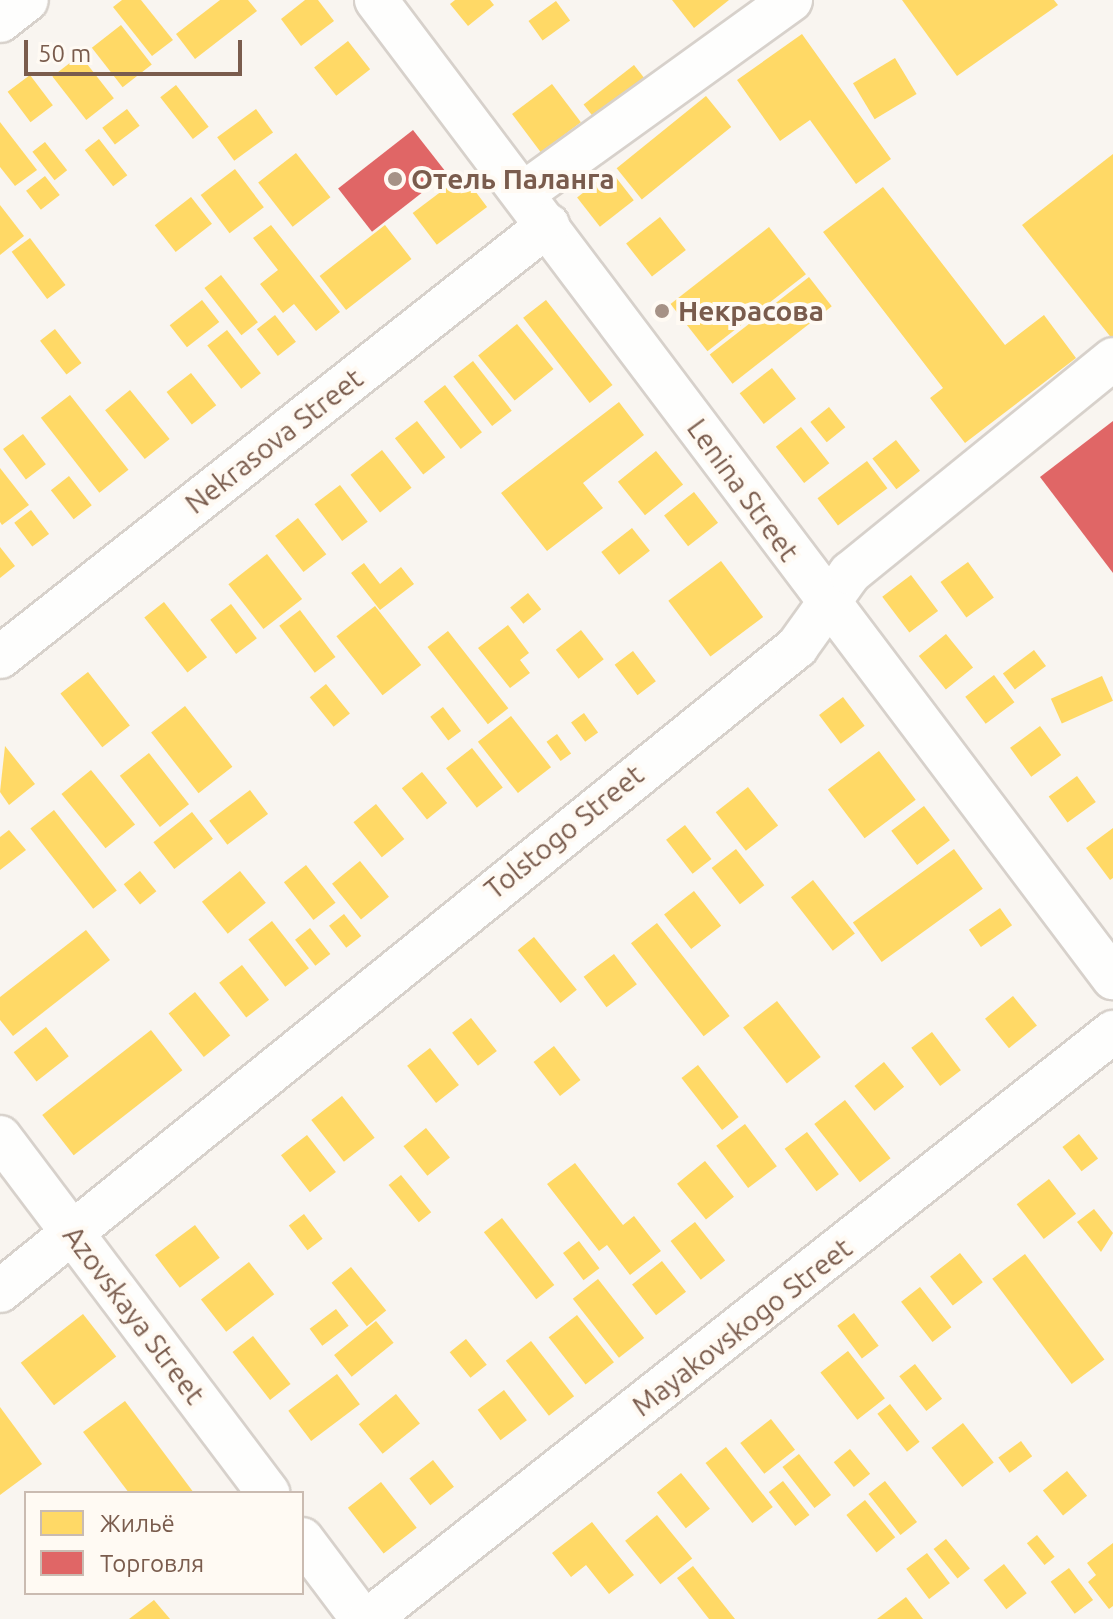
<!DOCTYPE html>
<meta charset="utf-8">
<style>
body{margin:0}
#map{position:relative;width:1113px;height:1619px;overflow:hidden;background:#f9f5f0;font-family:Ubuntu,sans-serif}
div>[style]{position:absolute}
.homes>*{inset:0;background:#ffd966;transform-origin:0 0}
.shops>*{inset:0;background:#e06666;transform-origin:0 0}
.roads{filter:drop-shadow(2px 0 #d7d1cb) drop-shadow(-2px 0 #d7d1cb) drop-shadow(0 2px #d7d1cb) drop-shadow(0 -2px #d7d1cb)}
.minor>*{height:42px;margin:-21px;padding:0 21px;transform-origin:21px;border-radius:21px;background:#fefefd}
.dots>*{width:22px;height:22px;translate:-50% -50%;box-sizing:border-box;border:4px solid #fffaf3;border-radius:50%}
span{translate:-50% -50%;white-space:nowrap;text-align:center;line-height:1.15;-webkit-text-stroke:8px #fffaf3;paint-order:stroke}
.poi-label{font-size:28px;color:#7a5c4d;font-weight:700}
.left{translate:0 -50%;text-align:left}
.street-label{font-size:28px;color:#7a5c4d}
.legend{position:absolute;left:24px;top:1491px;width:280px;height:104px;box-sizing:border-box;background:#fffaf3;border:2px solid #cabbb1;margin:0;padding:10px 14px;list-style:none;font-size:24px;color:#7a5c4d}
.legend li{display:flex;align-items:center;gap:16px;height:40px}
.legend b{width:40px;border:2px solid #cabbb1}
.scale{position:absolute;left:24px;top:40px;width:218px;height:36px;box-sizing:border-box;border:4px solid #7a5c4d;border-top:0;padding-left:10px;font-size:24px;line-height:28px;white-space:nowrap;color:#7a5c4d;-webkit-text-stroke:6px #fffaf3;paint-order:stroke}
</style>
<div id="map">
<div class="homes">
<i style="clip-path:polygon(122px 0,141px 0,173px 40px,152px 56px,113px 7px)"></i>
<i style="clip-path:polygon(220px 0,248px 0,257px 11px,195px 59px,176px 34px)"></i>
<i style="clip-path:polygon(305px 0,318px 0,334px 21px,301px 46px,281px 19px)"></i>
<i style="clip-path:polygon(455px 0,490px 0,494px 5px,468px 26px,450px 4px)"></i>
<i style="clip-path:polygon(672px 0,729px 0,694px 28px)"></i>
<i style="clip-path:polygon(902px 0,1054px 0,1058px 5px,957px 76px)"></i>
<i style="left:556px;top:1px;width:24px;height:34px;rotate:54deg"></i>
<i style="left:121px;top:25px;width:50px;height:37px;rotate:52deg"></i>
<i style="clip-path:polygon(802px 34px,891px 159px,856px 184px,810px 120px,780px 141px,737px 80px)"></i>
<i style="left:348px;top:41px;width:36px;height:43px;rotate:52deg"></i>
<i style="left:80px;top:55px;width:55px;height:35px;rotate:52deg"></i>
<i style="left:895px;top:58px;width:42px;height:49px;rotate:59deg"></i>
<i style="left:634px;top:65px;width:23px;height:64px;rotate:52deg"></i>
<i style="left:30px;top:75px;width:38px;height:28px;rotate:53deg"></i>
<i style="left:552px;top:84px;width:48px;height:50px;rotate:53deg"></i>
<i style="left:176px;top:85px;width:53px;height:20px;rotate:52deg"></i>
<i style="left:706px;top:96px;width:40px;height:115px;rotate:51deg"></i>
<i style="left:127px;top:109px;width:21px;height:31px;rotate:53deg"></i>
<i style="left:256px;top:109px;width:29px;height:48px;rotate:54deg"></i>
<i style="clip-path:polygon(0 122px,37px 170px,15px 186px,0 167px)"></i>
<i style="left:99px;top:139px;width:46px;height:18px;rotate:52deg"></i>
<i style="left:45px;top:142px;width:36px;height:16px;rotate:52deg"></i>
<i style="left:296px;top:153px;width:56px;height:48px;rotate:52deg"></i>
<i style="clip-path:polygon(1113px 154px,1113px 340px,1022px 225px)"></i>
<i style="left:235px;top:169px;width:48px;height:43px;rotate:53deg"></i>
<i style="left:611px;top:171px;width:37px;height:43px;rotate:52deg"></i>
<i style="left:463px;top:175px;width:40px;height:63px;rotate:53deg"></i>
<i style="left:45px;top:176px;width:24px;height:24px;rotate:52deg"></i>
<i style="clip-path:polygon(883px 187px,1005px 345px,1044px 315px,1076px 358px,965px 443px,930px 398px,943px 388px,823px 232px)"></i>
<i style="left:191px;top:197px;width:34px;height:46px;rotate:52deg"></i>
<i style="clip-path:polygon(0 205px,24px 236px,0 255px)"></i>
<i style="left:660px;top:217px;width:42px;height:43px;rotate:52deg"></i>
<i style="clip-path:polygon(271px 225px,340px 312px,316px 331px,294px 304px,283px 313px,260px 284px,278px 270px,253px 238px)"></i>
<i style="left:385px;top:225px;width:43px;height:83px;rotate:52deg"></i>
<i style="left:769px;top:227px;width:60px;height:125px;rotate:52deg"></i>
<i style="left:30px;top:238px;width:59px;height:23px;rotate:53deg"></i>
<i style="left:221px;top:275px;width:60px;height:21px;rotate:52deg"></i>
<i style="left:809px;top:277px;width:37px;height:126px;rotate:52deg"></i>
<i style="left:202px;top:300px;width:28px;height:41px;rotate:52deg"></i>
<i style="left:546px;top:300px;width:108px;height:29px;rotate:52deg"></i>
<i style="left:275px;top:315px;width:34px;height:23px;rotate:52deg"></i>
<i style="left:517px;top:324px;width:58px;height:50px;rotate:51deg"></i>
<i style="left:55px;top:329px;width:43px;height:19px;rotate:52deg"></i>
<i style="left:227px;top:330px;width:55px;height:25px;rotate:52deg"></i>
<i style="left:473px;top:361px;width:63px;height:25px;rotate:52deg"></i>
<i style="left:772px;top:368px;width:39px;height:41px;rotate:52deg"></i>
<i style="left:191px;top:373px;width:41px;height:31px;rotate:52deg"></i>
<i style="left:445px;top:385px;width:60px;height:27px;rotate:52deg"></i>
<i style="left:130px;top:390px;width:63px;height:32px;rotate:51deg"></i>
<i style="left:70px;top:395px;width:95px;height:37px;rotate:52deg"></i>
<i style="clip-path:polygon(619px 402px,644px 435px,583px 483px,603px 508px,547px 551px,501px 493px)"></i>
<i style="left:829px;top:407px;width:26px;height:24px;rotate:51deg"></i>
<i style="left:417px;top:421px;width:46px;height:28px;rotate:52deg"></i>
<i style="left:801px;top:427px;width:46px;height:32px;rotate:52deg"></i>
<i style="left:23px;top:434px;width:38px;height:25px;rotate:53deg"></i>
<i style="left:896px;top:440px;width:39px;height:30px;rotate:52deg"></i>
<i style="left:382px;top:450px;width:48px;height:40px;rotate:52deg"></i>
<i style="left:656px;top:451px;width:43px;height:49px;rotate:51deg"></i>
<i style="left:867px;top:461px;width:34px;height:62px;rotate:53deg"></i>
<i style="clip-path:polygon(0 468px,29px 505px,2px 525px,0 522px)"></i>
<i style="left:69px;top:476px;width:37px;height:23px;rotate:52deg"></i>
<i style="left:340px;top:485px;width:46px;height:32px;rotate:53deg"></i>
<i style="left:694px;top:492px;width:39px;height:38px;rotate:52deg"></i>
<i style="left:31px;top:510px;width:30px;height:21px;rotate:53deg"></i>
<i style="left:298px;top:518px;width:46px;height:29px;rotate:52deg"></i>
<i style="left:632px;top:528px;width:29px;height:39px;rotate:52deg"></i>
<i style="clip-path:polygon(0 547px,15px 566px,0 578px)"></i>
<i style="left:267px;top:554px;width:57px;height:49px;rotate:52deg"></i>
<i style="left:721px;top:561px;width:70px;height:66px;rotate:53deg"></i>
<i style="left:968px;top:562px;width:44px;height:34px;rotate:54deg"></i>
<i style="clip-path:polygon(364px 563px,380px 584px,401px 567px,414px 584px,380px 610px,351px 573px)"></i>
<i style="left:911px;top:575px;width:45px;height:36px;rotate:53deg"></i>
<i style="left:528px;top:593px;width:21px;height:23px;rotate:51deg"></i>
<i style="left:164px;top:602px;width:70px;height:25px;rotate:52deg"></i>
<i style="left:231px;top:604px;width:43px;height:26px;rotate:53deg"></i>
<i style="left:375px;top:606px;width:75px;height:49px;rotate:52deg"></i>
<i style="left:300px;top:610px;width:59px;height:26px;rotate:53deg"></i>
<i style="clip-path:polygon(508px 625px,529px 653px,520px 660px,530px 673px,510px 688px,478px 648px)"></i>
<i style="left:581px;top:630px;width:37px;height:32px;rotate:52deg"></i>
<i style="left:448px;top:631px;width:98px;height:26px;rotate:52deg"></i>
<i style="left:946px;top:634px;width:43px;height:35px;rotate:51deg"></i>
<i style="left:1034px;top:650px;width:20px;height:39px;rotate:53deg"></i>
<i style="left:633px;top:651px;width:38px;height:23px;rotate:53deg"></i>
<i style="left:88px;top:672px;width:68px;height:35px;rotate:52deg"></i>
<i style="left:994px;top:675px;width:34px;height:36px;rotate:53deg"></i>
<i style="left:1102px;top:676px;width:27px;height:56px;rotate:66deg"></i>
<i style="left:326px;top:684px;width:38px;height:21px;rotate:51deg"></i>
<i style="left:843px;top:697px;width:36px;height:30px;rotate:53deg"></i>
<i style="left:185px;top:706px;width:77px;height:43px;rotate:52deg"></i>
<i style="left:443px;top:707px;width:30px;height:16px;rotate:53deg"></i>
<i style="left:584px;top:713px;width:24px;height:16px;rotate:54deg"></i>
<i style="left:511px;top:716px;width:65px;height:42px;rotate:52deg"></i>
<i style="left:1040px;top:726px;width:36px;height:37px;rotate:54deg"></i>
<i style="left:557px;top:734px;width:24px;height:13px;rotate:54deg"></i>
<i style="clip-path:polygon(5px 746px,35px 784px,9px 805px,0 792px)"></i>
<i style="left:472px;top:748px;width:50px;height:33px;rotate:52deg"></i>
<i style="left:879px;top:751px;width:61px;height:64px;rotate:53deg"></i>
<i style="left:149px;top:753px;width:65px;height:37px;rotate:52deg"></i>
<i style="left:91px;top:770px;width:70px;height:38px;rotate:51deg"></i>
<i style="left:422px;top:772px;width:40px;height:26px;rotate:51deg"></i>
<i style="left:1077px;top:776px;width:32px;height:35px;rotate:54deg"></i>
<i style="left:748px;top:787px;width:49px;height:41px;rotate:52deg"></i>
<i style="left:250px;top:790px;width:30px;height:51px;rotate:53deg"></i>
<i style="left:376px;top:804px;width:45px;height:29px;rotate:51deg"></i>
<i style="left:924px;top:806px;width:43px;height:41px;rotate:53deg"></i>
<i style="left:54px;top:810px;width:102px;height:30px;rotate:52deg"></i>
<i style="left:192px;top:812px;width:34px;height:49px;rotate:52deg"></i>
<i style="left:685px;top:825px;width:43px;height:24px;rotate:52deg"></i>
<i style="clip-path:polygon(1113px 828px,1113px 878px,1110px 880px,1086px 848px)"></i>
<i style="clip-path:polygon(9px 830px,26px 850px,0 870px,0 837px)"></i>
<i style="left:736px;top:849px;width:46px;height:31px;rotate:52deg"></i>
<i style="left:954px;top:849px;width:49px;height:125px;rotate:54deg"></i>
<i style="left:360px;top:861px;width:46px;height:36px;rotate:51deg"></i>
<i style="left:306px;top:865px;width:48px;height:28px;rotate:52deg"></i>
<i style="left:140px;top:871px;width:26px;height:21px;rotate:51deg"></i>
<i style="left:240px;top:871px;width:41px;height:49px;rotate:51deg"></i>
<i style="left:813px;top:880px;width:68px;height:28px;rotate:52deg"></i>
<i style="left:694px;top:891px;width:44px;height:38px;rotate:52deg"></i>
<i style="left:1000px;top:908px;width:21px;height:38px;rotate:55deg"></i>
<i style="left:344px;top:914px;width:28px;height:19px;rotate:52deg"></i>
<i style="left:272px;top:921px;width:60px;height:30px;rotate:52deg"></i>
<i style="left:657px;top:923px;width:118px;height:33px;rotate:52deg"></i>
<i style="left:310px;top:928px;width:33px;height:19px;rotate:52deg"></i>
<i style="clip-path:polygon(86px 930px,110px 960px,13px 1036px,0 1020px,0 997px)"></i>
<i style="left:534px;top:937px;width:68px;height:21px;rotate:51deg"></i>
<i style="left:614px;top:954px;width:38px;height:38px;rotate:53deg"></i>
<i style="left:242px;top:965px;width:44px;height:29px;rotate:52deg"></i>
<i style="left:195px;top:992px;width:56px;height:34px;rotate:51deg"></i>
<i style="left:1013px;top:996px;width:38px;height:36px;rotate:51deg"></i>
<i style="left:777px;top:1001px;width:71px;height:43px;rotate:52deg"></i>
<i style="left:471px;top:1018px;width:42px;height:24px;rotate:52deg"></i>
<i style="left:46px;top:1027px;width:37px;height:41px;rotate:52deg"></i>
<i style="left:151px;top:1030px;width:51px;height:138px;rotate:52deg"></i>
<i style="left:932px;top:1032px;width:48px;height:26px;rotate:53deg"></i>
<i style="left:554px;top:1046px;width:43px;height:26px;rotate:52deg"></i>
<i style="left:430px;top:1048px;width:47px;height:29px;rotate:52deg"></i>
<i style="left:884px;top:1062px;width:32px;height:38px;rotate:51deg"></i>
<i style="left:698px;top:1065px;width:66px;height:21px;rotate:52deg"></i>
<i style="left:342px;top:1096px;width:53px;height:39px;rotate:52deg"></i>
<i style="left:845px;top:1100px;width:74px;height:39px;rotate:52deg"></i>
<i style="left:745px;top:1124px;width:53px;height:36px;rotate:53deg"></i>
<i style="left:426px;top:1128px;width:38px;height:29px;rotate:51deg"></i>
<i style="left:807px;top:1132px;width:53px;height:28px;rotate:53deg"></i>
<i style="left:1079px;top:1134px;width:31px;height:21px;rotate:52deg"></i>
<i style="left:307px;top:1135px;width:47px;height:33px;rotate:52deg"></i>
<i style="left:705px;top:1161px;width:46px;height:36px;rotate:51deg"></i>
<i style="clip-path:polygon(575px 1163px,623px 1225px,634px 1216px,661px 1251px,630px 1275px,607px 1245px,599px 1251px,547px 1184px)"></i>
<i style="left:401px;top:1175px;width:48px;height:16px;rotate:51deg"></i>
<i style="left:1049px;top:1179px;width:44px;height:41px;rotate:52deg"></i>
<i style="clip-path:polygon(1094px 1209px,1113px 1233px,1101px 1252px,1077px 1222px)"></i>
<i style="left:304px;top:1214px;width:31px;height:19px;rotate:53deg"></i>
<i style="left:502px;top:1218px;width:85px;height:23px;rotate:52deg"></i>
<i style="left:695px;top:1222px;width:49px;height:31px;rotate:52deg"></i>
<i style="left:195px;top:1225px;width:41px;height:50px;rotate:53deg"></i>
<i style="left:579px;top:1241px;width:34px;height:20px;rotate:53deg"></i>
<i style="left:960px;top:1253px;width:37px;height:38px;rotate:52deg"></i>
<i style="left:1025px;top:1254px;width:132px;height:41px;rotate:53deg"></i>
<i style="left:662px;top:1261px;width:39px;height:38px;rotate:52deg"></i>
<i style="left:249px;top:1262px;width:41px;height:61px;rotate:52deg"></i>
<i style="left:351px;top:1267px;width:56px;height:25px;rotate:51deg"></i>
<i style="left:598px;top:1279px;width:75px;height:32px;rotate:52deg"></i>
<i style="left:920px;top:1287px;width:51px;height:24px;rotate:52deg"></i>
<i style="left:336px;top:1309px;width:21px;height:33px;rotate:53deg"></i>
<i style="left:854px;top:1313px;width:41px;height:21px;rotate:53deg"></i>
<i style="left:83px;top:1314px;width:54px;height:79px;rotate:52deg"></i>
<i style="left:577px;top:1315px;width:60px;height:36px;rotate:52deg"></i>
<i style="left:376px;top:1321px;width:28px;height:54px;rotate:51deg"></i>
<i style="left:253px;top:1336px;width:61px;height:26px;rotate:52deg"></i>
<i style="left:466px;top:1339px;width:33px;height:21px;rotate:51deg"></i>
<i style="left:531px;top:1341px;width:70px;height:32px;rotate:52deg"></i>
<i style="left:848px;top:1351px;width:60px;height:35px;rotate:52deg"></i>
<i style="left:915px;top:1364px;width:44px;height:20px;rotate:52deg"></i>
<i style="left:337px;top:1374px;width:38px;height:61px;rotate:53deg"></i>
<i style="left:504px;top:1390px;width:38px;height:33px;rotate:53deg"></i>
<i style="left:396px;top:1394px;width:38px;height:48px;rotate:51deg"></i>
<i style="clip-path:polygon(125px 1401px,194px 1493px,129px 1493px,83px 1432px)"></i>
<i style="left:890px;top:1404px;width:48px;height:16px;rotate:52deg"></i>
<i style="clip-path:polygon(0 1407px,42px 1464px,0 1495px)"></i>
<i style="left:771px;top:1419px;width:39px;height:39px;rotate:52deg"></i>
<i style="left:963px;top:1423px;width:50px;height:40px;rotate:52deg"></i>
<i style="left:1021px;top:1441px;width:19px;height:28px;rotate:54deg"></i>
<i style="left:726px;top:1447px;width:76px;height:26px;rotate:52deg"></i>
<i style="left:850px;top:1449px;width:32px;height:21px;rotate:51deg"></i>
<i style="left:799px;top:1454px;width:52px;height:21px;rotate:52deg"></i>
<i style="left:433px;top:1460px;width:34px;height:30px;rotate:52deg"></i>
<i style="left:1067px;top:1471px;width:32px;height:31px;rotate:51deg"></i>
<i style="left:681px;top:1473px;width:46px;height:31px;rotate:51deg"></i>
<i style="left:783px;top:1481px;width:43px;height:18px;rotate:52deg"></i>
<i style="left:885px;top:1481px;width:52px;height:21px;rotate:52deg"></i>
<i style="left:381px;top:1482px;width:58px;height:42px;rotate:52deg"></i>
<i style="left:865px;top:1500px;width:48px;height:24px;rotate:51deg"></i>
<i style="left:657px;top:1515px;width:56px;height:41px;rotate:51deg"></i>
<i style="clip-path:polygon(592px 1522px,634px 1575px,609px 1594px,586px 1565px,571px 1577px,552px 1553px)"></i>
<i style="left:1037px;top:1535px;width:28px;height:13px;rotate:51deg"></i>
<i style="left:946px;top:1539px;width:38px;height:16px;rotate:51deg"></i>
<i style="clip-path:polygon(1113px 1543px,1113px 1606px,1109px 1609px,1088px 1582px,1096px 1575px,1087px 1563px)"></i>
<i style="left:927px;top:1553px;width:38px;height:26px;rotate:53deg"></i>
<i style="left:1004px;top:1564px;width:37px;height:26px;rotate:52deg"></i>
<i style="clip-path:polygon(693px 1566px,735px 1619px,709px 1619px,677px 1578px)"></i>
<i style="left:1069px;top:1568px;width:40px;height:23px;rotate:53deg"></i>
<i style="clip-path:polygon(906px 1597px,923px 1619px,877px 1619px)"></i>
<i style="clip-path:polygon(154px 1600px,170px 1619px,129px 1619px)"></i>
</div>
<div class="shops">
<i style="left:413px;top:130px;width:55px;height:95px;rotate:52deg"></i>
<i style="clip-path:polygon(1113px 421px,1113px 573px,1040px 477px)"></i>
</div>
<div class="roads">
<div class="minor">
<i style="left:376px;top:0;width:1225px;rotate:53deg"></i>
<i style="left:0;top:21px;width:34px;rotate:-38deg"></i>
<i style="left:525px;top:192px;width:328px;rotate:-35.8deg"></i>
<i style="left:0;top:657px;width:698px;rotate:-38.25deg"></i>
<i style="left:0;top:1137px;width:446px;rotate:53deg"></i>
<i style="left:0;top:1291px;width:1025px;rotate:-38.94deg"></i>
<i style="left:797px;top:647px;width:91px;rotate:-54.4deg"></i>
<i style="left:850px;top:573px;width:339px;rotate:-39.1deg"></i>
<i style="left:302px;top:1539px;width:100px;rotate:53.1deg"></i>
<i style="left:369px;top:1619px;width:948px;rotate:-38.27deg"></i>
</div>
</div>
<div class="dots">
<i style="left:395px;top:179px;background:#a69286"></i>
<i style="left:662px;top:311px;background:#a69286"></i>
</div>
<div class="poi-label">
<span class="left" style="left:411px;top:179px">Отель Паланга</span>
<span class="left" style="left:678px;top:311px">Некрасова</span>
</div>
<div class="street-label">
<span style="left:274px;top:441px;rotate:-38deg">Nekrasova Street</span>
<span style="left:743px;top:490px;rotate:54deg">Lenina Street</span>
<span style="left:564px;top:832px;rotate:-39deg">Tolstogo Street</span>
<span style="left:134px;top:1315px;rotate:53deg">Azovskaya Street</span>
<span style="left:742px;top:1327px;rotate:-38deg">Mayakovskogo Street</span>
</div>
<ul class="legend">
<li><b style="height:22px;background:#ffd966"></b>Жильё</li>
<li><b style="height:22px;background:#e06666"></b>Торговля</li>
</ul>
<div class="scale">50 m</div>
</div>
